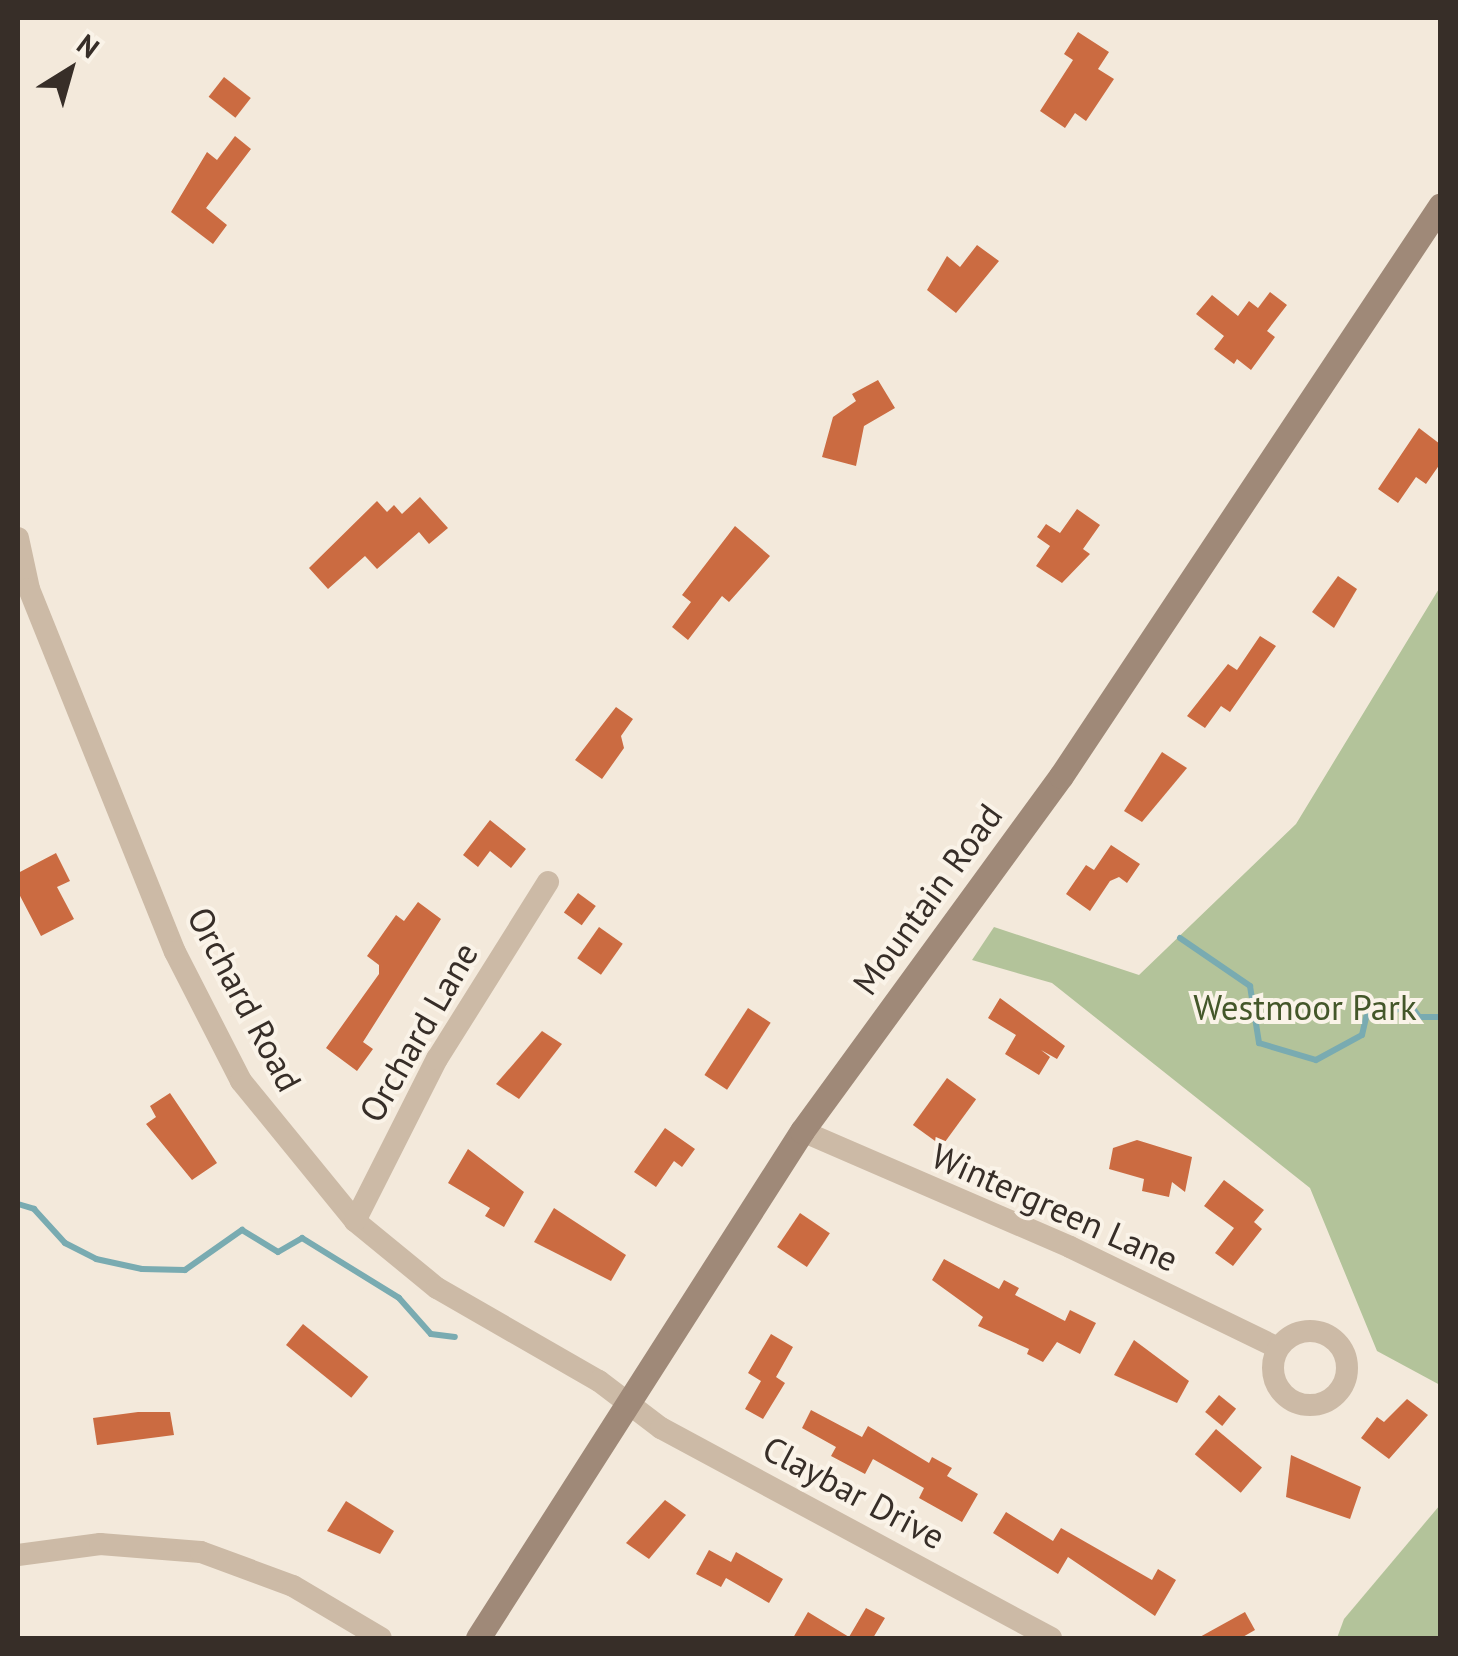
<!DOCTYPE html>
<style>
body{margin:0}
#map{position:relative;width:1458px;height:1656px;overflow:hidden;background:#f3e9db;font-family:"PT Sans",sans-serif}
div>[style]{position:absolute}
.green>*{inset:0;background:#b3c39a}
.stream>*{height:6px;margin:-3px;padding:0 3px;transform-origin:3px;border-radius:3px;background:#79abb1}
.building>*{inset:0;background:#cb6b41;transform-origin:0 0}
.street>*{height:22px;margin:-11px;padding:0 11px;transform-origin:11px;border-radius:11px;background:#ccbaa6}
.street>.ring{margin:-11px;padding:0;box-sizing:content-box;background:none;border:22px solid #ccbaa6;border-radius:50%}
.secondary>*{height:25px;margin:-12.5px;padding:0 12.5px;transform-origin:12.5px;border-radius:12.5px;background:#9f8978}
span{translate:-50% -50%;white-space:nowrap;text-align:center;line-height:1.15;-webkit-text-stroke:8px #faf3e8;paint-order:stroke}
.street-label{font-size:35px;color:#372e28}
.park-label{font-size:35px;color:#44572a}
.frame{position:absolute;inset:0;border:20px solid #372e28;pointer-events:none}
.north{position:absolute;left:20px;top:20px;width:100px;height:100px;-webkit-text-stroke:8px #faf3e8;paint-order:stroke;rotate:37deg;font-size:28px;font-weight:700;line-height:40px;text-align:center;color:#372e28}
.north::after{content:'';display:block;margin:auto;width:35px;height:45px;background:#372e28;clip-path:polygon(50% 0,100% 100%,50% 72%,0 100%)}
</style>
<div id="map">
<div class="green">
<i style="clip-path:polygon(1440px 587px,1440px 1385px,1377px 1351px,1310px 1188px,1052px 983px,972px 960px,994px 927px,1139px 975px,1296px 824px)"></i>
<i style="clip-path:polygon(1440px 1505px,1440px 1638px,1337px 1638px,1344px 1619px)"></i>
</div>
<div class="stream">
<i style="left:1180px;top:938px;width:85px;rotate:34.4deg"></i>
<i style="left:1250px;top:986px;width:58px;rotate:81deg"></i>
<i style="left:1259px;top:1043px;width:59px;rotate:16.6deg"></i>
<i style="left:1316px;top:1060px;width:52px;rotate:-28.5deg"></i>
<i style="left:1362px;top:1035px;width:28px;rotate:-77deg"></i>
<i style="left:1368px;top:1008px;width:22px;rotate:16deg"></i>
<i style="left:1389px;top:1014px;width:23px;rotate:-29deg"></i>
<i style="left:1409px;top:1003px;width:17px;rotate:54deg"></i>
<i style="left:1419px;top:1017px;width:21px"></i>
<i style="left:18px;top:1204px;width:17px;rotate:17deg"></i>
<i style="left:34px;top:1209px;width:46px;rotate:47.6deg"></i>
<i style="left:65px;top:1243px;width:35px;rotate:27deg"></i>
<i style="left:96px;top:1259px;width:47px;rotate:12.3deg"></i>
<i style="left:142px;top:1269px;width:43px;rotate:1.3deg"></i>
<i style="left:185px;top:1270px;width:70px;rotate:-35.1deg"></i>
<i style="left:242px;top:1230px;width:42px;rotate:31.4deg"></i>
<i style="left:278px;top:1252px;width:28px;rotate:-30deg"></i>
<i style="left:302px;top:1238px;width:114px;rotate:31.7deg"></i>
<i style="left:399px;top:1298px;width:48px;rotate:48.4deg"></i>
<i style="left:431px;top:1334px;width:24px;rotate:7deg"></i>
</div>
<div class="building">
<i style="clip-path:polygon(1078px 32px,1109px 52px,1098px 69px,1114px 79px,1086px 121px,1075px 113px,1065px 128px,1040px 111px,1073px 60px,1064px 54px)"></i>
<i style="left:224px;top:77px;width:34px;height:25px;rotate:38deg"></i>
<i style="clip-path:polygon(235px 136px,251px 149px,206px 208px,227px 225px,213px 244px,171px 212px,207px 152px,217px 160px)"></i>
<i style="clip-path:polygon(977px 245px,999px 261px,956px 313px,927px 290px,947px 256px,960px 267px)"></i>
<i style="clip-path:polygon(1270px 292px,1287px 305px,1267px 331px,1275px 337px,1251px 370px,1237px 359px,1234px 364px,1214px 349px,1224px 336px,1196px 314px,1212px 295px,1238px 316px,1249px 301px,1258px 308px)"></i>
<i style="clip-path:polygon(878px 380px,895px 408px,864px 426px,856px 466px,822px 457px,833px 417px,856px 401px,852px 394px)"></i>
<i style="clip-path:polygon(1419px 428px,1440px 444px,1440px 464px,1426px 484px,1416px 477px,1398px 503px,1378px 489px)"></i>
<i style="clip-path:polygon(420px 497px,448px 528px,429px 544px,419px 532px,377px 569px,365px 556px,328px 589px,309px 568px,377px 501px,387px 512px,394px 505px,402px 514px)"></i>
<i style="clip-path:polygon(1077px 509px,1100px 525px,1083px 549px,1090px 554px,1062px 583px,1036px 566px,1050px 546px,1037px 537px,1046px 524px,1060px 533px)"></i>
<i style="clip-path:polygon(735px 526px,770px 556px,729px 602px,722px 596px,688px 640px,672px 627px,691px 602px,682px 595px)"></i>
<i style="clip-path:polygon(1338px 576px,1357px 589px,1334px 628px,1312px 612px)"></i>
<i style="clip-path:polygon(1260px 636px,1276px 646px,1230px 712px,1221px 706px,1205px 728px,1187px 716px,1228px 664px,1237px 670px)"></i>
<i style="clip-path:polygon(616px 707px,633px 719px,621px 736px,624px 748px,602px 779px,575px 760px)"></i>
<i style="clip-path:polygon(1162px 752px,1187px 768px,1142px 822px,1124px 811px)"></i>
<i style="clip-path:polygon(490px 820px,526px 849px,511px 868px,490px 851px,478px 867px,463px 855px)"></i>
<i style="clip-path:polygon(1111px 845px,1140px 864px,1127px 883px,1119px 877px,1110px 881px,1090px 911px,1066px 894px,1086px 865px,1094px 870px)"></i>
<i style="clip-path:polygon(56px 853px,70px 881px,57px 887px,74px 919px,41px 936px,18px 892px,18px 873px)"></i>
<i style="left:578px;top:893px;width:22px;height:24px;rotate:36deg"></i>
<i style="clip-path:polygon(418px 902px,441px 919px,363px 1042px,373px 1049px,357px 1071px,326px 1048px,379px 974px,379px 965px,367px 956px,396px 915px,404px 921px)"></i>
<i style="left:599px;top:927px;width:29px;height:38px;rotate:35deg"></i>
<i style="clip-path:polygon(1000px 998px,1065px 1046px,1057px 1059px,1041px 1050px,1050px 1057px,1039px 1075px,1005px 1054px,1016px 1035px,988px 1018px)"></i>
<i style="left:748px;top:1008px;width:27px;height:80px;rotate:33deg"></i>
<i style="clip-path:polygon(542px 1031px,562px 1044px,519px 1099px,496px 1084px)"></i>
<i style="left:947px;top:1078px;width:36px;height:58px;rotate:36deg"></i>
<i style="clip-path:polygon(170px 1093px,217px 1163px,192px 1180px,146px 1124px,156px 1117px,150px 1106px)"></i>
<i style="clip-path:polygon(665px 1128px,695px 1149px,682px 1167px,674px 1161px,656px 1187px,634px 1172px)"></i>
<i style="clip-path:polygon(1137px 1140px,1192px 1157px,1185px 1192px,1172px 1182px,1169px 1197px,1142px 1191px,1144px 1179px,1109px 1169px,1113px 1148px)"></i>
<i style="clip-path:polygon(468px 1149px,524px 1192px,504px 1227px,485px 1216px,490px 1208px,448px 1183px)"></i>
<i style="clip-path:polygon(1224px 1180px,1264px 1210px,1254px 1222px,1262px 1229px,1233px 1266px,1215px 1253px,1234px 1228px,1204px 1206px)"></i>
<i style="clip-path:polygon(554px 1208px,626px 1255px,611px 1281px,534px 1242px)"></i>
<i style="left:800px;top:1213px;width:36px;height:41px;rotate:34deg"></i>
<i style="clip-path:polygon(944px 1259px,999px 1289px,1004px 1280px,1019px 1288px,1015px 1295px,1065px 1321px,1070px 1310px,1096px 1323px,1080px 1354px,1057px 1342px,1043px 1362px,1027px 1354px,1029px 1349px,978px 1326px,983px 1317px,932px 1280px)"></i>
<i style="left:303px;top:1324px;width:84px;height:27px;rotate:39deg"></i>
<i style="clip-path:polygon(771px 1334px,793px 1347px,776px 1377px,785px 1383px,763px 1419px,745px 1409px,761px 1381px,748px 1373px)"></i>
<i style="clip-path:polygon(1134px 1340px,1189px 1381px,1177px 1403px,1114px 1375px)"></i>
<i style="left:1219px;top:1395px;width:22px;height:22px;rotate:39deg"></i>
<i style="clip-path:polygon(1407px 1399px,1428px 1415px,1389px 1459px,1361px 1438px,1377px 1417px,1384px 1422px)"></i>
<i style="clip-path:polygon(811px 1410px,862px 1437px,868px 1426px,929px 1463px,932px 1457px,952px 1468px,947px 1476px,978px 1494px,962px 1522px,919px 1498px,924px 1488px,873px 1459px,865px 1474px,831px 1456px,836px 1447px,802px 1428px)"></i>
<i style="clip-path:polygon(138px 1412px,170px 1412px,174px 1435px,97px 1445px,93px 1418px)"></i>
<i style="left:1216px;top:1429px;width:60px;height:33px;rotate:40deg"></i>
<i style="clip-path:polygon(1291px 1455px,1361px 1487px,1350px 1519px,1286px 1497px)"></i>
<i style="clip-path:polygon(665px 1500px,686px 1515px,649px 1559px,626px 1543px)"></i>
<i style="clip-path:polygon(346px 1501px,394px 1531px,380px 1554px,327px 1531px)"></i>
<i style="clip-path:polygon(1006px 1512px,1053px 1541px,1061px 1528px,1152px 1580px,1158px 1569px,1176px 1580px,1155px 1616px,1068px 1557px,1058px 1574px,993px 1533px)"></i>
<i style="clip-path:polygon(709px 1550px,731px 1562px,736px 1552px,783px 1579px,769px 1603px,726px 1578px,721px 1587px,696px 1574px)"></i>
<i style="clip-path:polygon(866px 1608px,885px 1618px,873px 1638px,793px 1638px,808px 1612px,849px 1637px)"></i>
<i style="clip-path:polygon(1245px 1612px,1255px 1630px,1241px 1638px,1198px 1638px)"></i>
</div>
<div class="street">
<i style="left:18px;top:538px;width:52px;rotate:77.8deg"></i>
<i style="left:29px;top:589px;width:391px;rotate:68.1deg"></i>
<i style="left:175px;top:952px;width:145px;rotate:62.9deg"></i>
<i style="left:241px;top:1081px;width:181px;rotate:50.8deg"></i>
<i style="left:355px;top:1221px;width:106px;rotate:39.3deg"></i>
<i style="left:437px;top:1288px;width:187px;rotate:29.9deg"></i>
<i style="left:599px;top:1381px;width:78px;rotate:37.2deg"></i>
<i style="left:661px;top:1428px;width:443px;rotate:28.3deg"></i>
<i style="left:802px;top:1131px;width:292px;rotate:23.4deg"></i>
<i style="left:1070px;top:1247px;width:231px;rotate:25.9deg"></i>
<i style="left:355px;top:1221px;width:182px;rotate:-63.2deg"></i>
<i style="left:437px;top:1059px;width:209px;rotate:-57.9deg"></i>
<i class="ring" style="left:1273px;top:1331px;width:52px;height:52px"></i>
<i style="left:18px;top:1555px;width:83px;rotate:-7.6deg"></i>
<i style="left:100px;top:1544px;width:101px;rotate:4.5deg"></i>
<i style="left:201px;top:1552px;width:98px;rotate:20.3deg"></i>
<i style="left:293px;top:1586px;width:102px;rotate:30.6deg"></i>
</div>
<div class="secondary">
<i style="left:478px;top:1638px;width:602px;rotate:-57.42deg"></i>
<i style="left:802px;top:1131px;width:439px;rotate:-53.9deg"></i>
<i style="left:1061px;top:776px;width:685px;rotate:-56.38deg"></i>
</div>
<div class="street-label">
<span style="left:927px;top:899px;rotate:-54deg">Mountain Road</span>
<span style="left:245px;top:999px;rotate:62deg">Orchard Road</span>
<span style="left:418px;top:1032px;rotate:-60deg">Orchard Lane</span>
<span style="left:1055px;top:1207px;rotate:24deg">Wintergreen Lane</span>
<span style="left:854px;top:1492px;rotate:28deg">Claybar Drive</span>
</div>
<div class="park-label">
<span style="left:1305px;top:1007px">Westmoor Park</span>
</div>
<div class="frame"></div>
<div class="north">N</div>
</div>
